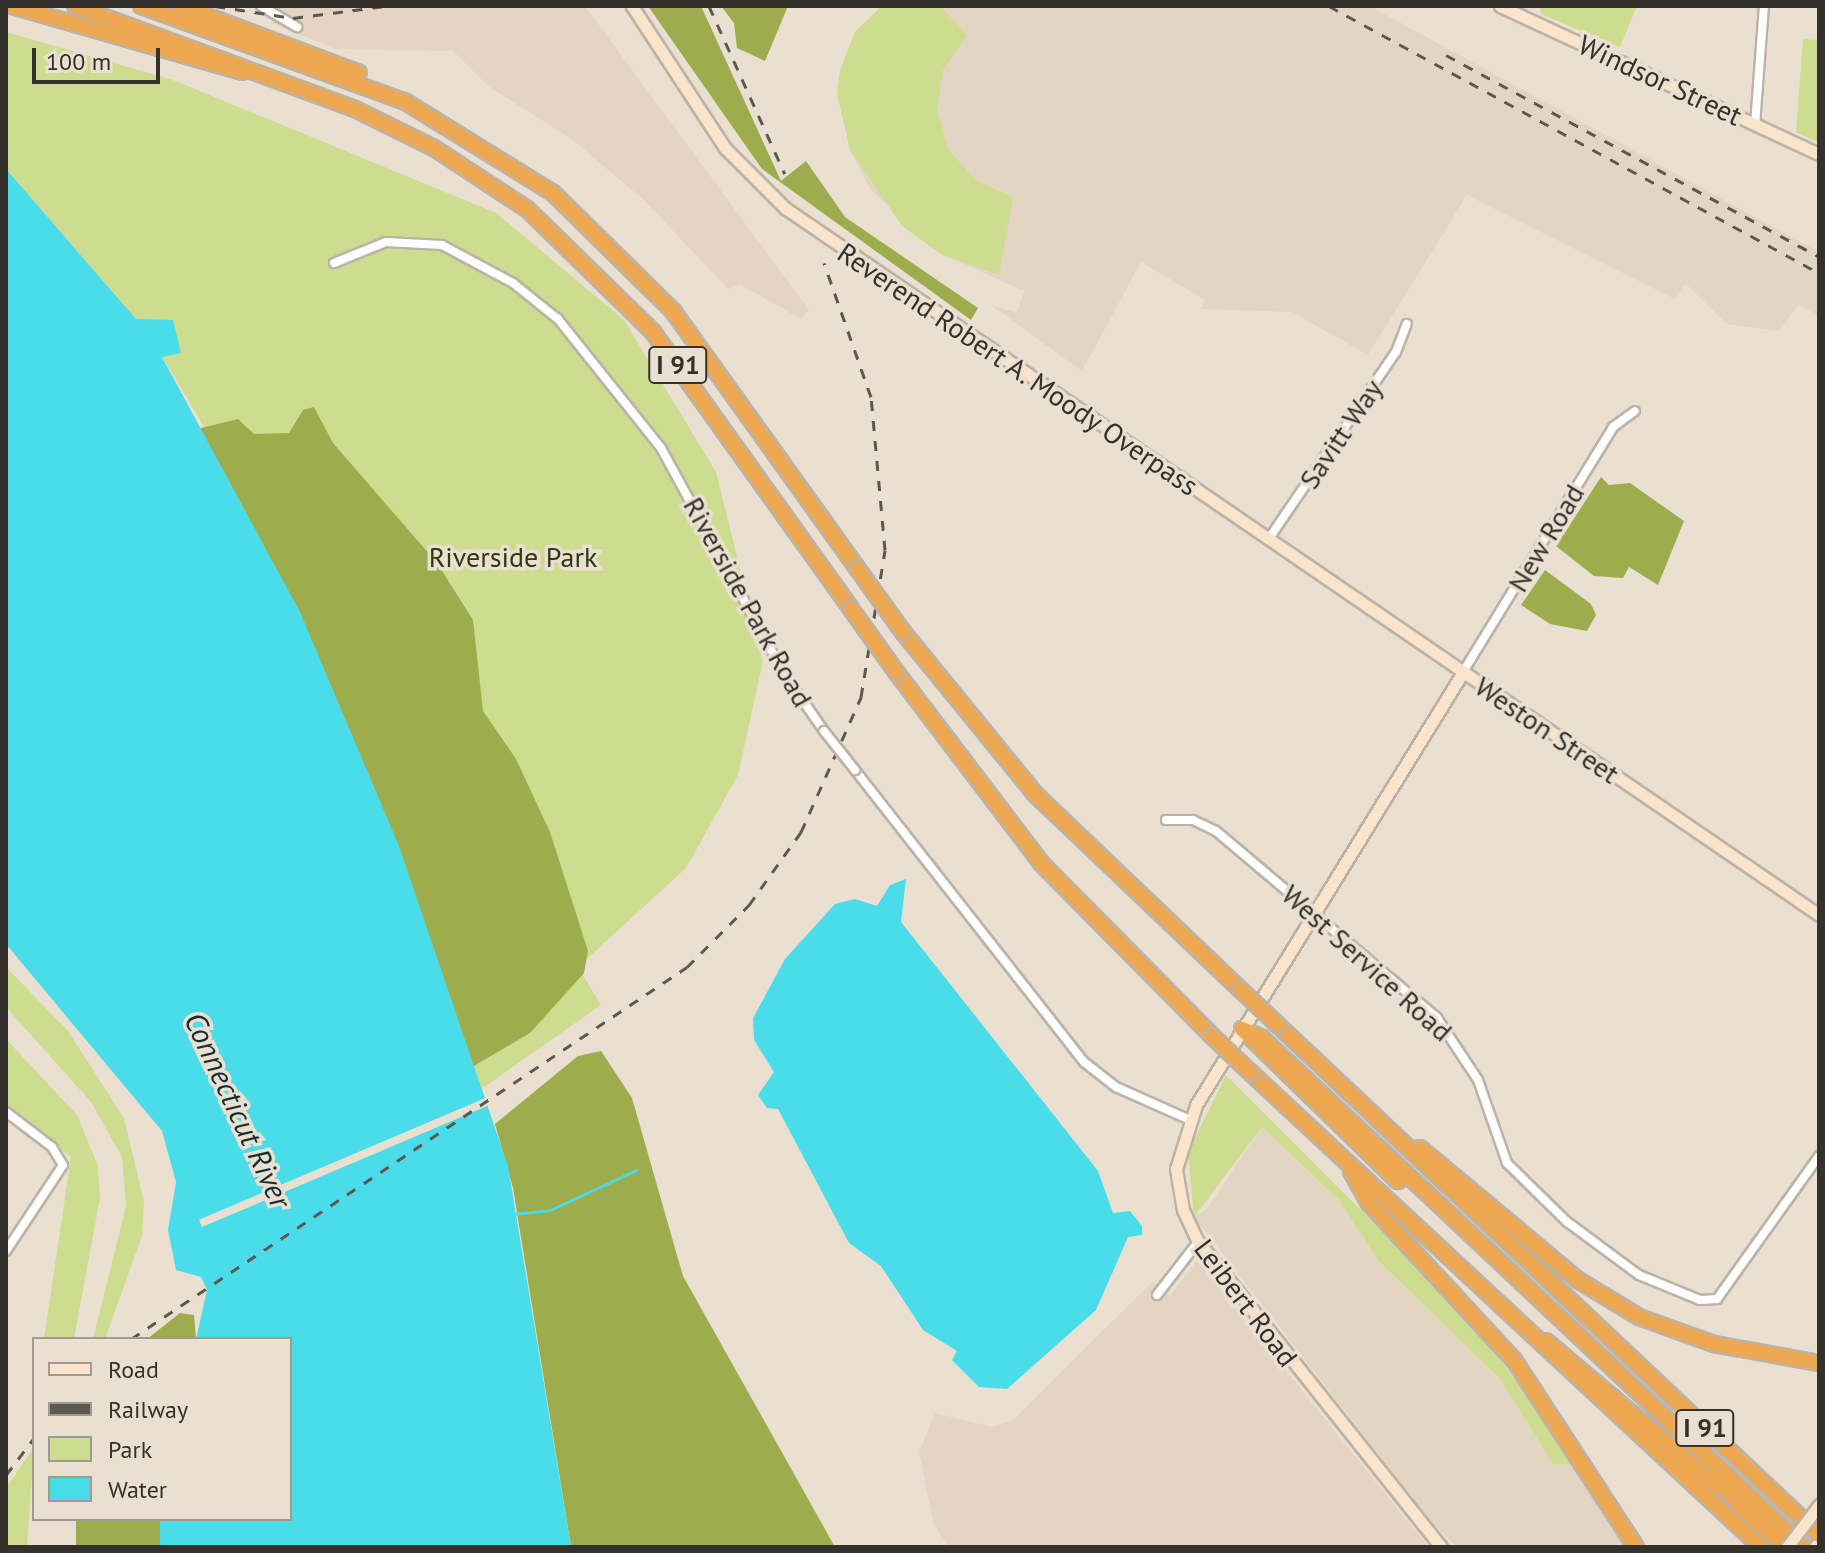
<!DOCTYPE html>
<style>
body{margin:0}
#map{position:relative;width:1825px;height:1553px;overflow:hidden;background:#e9e0d2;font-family:"PT Sans",sans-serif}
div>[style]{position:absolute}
.built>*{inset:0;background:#e2d5c1}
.industrial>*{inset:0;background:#e6d4c3}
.green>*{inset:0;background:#cedc90}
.forest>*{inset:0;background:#9dac4d;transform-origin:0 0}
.water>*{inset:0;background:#4bdcea}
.pier>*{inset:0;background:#e9e0d2;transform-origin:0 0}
.stream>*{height:3px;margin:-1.5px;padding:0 1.5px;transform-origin:1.5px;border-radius:1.5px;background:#4bdcea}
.roads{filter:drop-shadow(2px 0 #bcb3a6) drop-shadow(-2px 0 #bcb3a6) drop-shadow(0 2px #bcb3a6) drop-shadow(0 -2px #bcb3a6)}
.street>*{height:8px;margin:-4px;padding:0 4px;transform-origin:4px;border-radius:4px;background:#fff}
.secondary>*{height:11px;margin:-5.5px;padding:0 5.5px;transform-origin:5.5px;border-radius:5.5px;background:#fae5cb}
.highway>*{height:14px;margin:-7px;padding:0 7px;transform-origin:7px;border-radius:7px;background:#eda851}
.rail>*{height:3px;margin-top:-1.5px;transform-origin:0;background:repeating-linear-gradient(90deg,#5c5850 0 10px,transparent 0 20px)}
.bridges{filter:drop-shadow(2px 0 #bcb3a6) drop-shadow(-2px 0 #bcb3a6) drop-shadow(0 2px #bcb3a6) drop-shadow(0 -2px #bcb3a6)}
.street-bridge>*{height:8px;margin:-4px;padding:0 4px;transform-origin:4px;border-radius:4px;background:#fff}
.secondary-bridge>*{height:11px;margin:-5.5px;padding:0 5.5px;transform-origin:5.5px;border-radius:5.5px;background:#fae5cb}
.highway-bridge>*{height:14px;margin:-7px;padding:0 7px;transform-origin:7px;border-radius:7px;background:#eda851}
span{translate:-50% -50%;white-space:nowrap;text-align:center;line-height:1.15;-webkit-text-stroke:7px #e9e0d2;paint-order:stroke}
.shield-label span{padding:2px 6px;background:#e9e0d2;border:2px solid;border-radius:6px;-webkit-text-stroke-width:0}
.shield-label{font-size:26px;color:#34312b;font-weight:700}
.street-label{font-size:28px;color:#34312b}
.park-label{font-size:28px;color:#323810}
.water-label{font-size:30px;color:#162e31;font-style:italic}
.frame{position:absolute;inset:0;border:8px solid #34312b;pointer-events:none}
.legend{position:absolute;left:32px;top:1337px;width:260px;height:184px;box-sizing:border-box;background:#e9e0d2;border:2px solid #a19a8f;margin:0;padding:10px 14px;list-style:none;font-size:24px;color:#34312b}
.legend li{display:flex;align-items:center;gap:16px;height:40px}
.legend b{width:40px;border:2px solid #a19a8f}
.scale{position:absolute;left:32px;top:48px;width:128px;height:36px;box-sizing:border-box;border:4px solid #34312b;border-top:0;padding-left:10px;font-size:24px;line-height:28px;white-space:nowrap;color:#34312b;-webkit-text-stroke:6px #e9e0d2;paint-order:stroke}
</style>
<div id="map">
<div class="built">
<i style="clip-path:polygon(882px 6px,1370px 6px,1819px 252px,1819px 316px,1798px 305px,1779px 331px,1727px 324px,1685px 283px,1675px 299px,1467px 195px,1368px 355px,1292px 312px,1201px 309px,1205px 300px,1141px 262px,1082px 371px,991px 305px,1017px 313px,1024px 291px,941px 254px,870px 189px,850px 150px,838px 84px,855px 32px)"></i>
<i style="clip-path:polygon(1262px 1127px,1338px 1199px,1379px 1261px,1501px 1380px,1553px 1464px,1577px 1465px,1626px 1547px,1457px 1547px,1433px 1524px,1194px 1217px,1206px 1210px)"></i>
</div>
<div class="industrial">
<i style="clip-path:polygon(276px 6px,585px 6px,809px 310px,801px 319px,741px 285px,728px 289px,644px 200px,570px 138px,488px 86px,453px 51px,335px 49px,272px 23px)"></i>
<i style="clip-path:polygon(1197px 1260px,1428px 1547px,948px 1547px,933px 1522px,919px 1452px,935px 1413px,992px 1427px,1012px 1421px,1152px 1282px,1170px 1296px)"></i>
</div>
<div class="green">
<i style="clip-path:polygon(882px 6px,940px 6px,967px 35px,943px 70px,937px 110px,949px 150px,976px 181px,1013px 197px,999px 275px,941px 254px,902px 226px,850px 150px,837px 94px,840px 70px,855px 32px)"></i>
<i style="clip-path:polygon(1540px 6px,1637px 6px,1620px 47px,1541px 14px)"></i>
<i style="clip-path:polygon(6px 32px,173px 80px,496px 213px,624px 320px,716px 472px,763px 661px,738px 775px,686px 868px,578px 967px,601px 1005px,480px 1090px,458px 1012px,220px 454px,162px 356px,181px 352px,154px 323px,136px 319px,6px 169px)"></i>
<i style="clip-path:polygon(1803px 39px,1819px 40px,1819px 143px,1796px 132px)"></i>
<i style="clip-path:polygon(6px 967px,68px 1031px,124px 1118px,144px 1202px,142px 1236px,105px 1339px,93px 1339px,126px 1206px,122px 1157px,91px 1102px,6px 1007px)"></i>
<i style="clip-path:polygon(6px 1039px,77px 1115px,98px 1166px,100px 1198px,74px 1339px,44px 1339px,71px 1157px,6px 1106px)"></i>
<i style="clip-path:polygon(1226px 1075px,1472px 1321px,1577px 1465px,1553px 1464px,1501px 1380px,1379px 1261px,1338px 1199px,1262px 1127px,1194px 1217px,1188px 1152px)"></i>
<i style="clip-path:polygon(34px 1447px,27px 1547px,6px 1547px,6px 1488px)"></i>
</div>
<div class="forest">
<i style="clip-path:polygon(648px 6px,701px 6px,781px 181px,806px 161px,845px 217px,978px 308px,971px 320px,762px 169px)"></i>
<i style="clip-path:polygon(721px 6px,788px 6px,765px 61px,737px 48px,734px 23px)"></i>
<i style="clip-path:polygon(314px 407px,333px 443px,437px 563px,473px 620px,483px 711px,516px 759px,550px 832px,588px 951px,584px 973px,530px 1033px,472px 1067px,197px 429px,238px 419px,254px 434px,289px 433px,303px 410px)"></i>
<i style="clip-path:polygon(1601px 477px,1609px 485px,1630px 483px,1684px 521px,1658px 585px,1629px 567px,1623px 578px,1594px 576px,1556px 546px)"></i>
<i style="clip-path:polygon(1545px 570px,1591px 604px,1596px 615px,1587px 631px,1550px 624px,1521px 605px)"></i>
<i style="clip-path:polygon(601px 1051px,632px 1098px,683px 1276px,835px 1547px,571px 1547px,513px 1188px,495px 1124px,578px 1056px)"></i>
<i style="clip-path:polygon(180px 1313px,194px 1315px,196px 1339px,147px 1339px)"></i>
<i style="left:76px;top:1519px;width:84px;height:28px"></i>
</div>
<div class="water">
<i style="clip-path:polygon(6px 169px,136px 319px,173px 320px,181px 353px,162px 357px,300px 612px,399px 846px,508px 1166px,571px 1547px,160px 1547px,160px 1519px,290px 1519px,290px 1339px,196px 1339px,207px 1290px,201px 1277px,176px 1270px,168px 1230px,176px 1182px,162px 1131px,6px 944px)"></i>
<i style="clip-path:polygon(906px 879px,901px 922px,1098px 1171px,1113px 1213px,1130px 1211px,1142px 1226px,1142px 1235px,1128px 1237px,1096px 1310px,1007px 1389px,979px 1387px,952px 1360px,957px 1351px,923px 1330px,881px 1266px,849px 1243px,778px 1109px,767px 1108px,758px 1095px,774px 1072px,754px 1040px,753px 1018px,785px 959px,835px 904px,855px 899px,877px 906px,890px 885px)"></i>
</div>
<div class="pier">
<i style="left:488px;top:1097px;width:8px;height:314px;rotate:67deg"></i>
</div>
<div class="stream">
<i style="left:513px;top:1214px;width:37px;rotate:-6deg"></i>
<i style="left:550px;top:1210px;width:95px;rotate:-24.9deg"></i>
</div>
<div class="roads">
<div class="street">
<i style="left:261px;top:6px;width:42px;rotate:30.3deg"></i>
<i style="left:1755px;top:125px;width:119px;rotate:-85.7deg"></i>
<i style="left:334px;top:263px;width:56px;rotate:-22deg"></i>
<i style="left:386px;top:242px;width:56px;rotate:3.1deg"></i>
<i style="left:442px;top:245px;width:81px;rotate:28.2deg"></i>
<i style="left:513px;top:283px;width:58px;rotate:38.7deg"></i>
<i style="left:558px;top:319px;width:165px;rotate:51.4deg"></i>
<i style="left:661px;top:448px;width:259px;rotate:61.4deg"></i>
<i style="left:785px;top:675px;width:68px;rotate:55.1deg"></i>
<i style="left:1268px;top:540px;width:227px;rotate:-55.8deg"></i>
<i style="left:1396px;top:352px;width:30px;rotate:-69deg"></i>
<i style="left:1463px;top:672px;width:287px;rotate:-58.5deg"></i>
<i style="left:1613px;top:427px;width:27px;rotate:-36deg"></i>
<i style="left:855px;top:770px;width:371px;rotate:51.9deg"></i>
<i style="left:1084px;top:1062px;width:41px;rotate:38deg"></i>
<i style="left:1116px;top:1087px;width:79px;rotate:24deg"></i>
<i style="left:1166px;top:820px;width:27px"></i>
<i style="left:1193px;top:820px;width:25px;rotate:26deg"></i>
<i style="left:1216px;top:831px;width:289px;rotate:40.2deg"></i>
<i style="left:1437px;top:1018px;width:74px;rotate:56.5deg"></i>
<i style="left:1478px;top:1080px;width:88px;rotate:70.7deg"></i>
<i style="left:1507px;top:1163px;width:83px;rotate:44.5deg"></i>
<i style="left:1566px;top:1221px;width:91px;rotate:36.5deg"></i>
<i style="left:1639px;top:1275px;width:66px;rotate:22.3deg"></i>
<i style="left:1700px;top:1300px;width:17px;rotate:-3deg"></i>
<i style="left:1717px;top:1299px;width:176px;rotate:-54.5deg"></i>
<i style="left:6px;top:1112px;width:58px;rotate:37.3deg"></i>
<i style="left:52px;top:1147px;width:21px;rotate:59deg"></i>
<i style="left:63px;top:1165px;width:103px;rotate:123.5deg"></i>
<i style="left:1157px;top:1295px;width:67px;rotate:-52.3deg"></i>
</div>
<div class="secondary">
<i style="left:632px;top:6px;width:170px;rotate:56.8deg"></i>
<i style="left:725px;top:148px;width:85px;rotate:45deg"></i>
<i style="left:785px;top:208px;width:1253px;rotate:34.36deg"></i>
<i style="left:1500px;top:6px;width:352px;rotate:24.9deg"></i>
<i style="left:1441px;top:1547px;width:390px;rotate:-128.5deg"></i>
<i style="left:1198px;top:1242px;width:35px;rotate:-115deg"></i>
<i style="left:1183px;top:1210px;width:42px;rotate:-99.7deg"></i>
<i style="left:1176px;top:1169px;width:67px;rotate:-72.6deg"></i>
<i style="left:1196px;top:1105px;width:509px;rotate:-58.34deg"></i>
<i style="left:1815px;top:1547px;width:6px;rotate:-51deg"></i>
</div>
<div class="highway">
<i style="left:12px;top:6px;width:239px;rotate:16deg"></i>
<i style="left:75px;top:6px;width:298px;rotate:20.2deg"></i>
<i style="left:355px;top:109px;width:88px;rotate:26.3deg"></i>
<i style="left:434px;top:148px;width:111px;rotate:33.3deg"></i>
<i style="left:527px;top:209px;width:176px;rotate:44.3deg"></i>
<i style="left:653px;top:332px;width:340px;rotate:54.4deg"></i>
<i style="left:141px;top:6px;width:280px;rotate:19.9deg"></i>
<i style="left:404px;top:101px;width:175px;rotate:31.7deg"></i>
<i style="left:553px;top:193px;width:168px;rotate:44.5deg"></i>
<i style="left:673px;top:311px;width:316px;rotate:54.4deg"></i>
<i style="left:181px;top:6px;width:190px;rotate:20.6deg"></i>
<i style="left:903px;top:632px;width:210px;rotate:50.8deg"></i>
<i style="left:1036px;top:795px;width:283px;rotate:43.6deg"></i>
<i style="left:897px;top:673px;width:238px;rotate:52.8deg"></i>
<i style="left:1041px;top:863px;width:243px;rotate:45.3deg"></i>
<i style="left:1279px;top:1026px;width:742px;rotate:43.31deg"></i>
<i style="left:1242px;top:1029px;width:22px;rotate:24deg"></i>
<i style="left:1262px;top:1038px;width:743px;rotate:43.25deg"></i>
<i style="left:1242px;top:1029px;width:218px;rotate:44.3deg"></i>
<i style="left:1251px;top:1073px;width:696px;rotate:42.9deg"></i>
<i style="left:1420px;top:1148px;width:206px;rotate:39.9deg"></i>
<i style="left:1578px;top:1280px;width:71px;rotate:31.2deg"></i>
<i style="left:1639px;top:1317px;width:80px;rotate:19.8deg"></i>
<i style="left:1714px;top:1344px;width:107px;rotate:10.3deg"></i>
<i style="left:1351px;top:1171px;width:37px;rotate:61deg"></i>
<i style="left:1369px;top:1203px;width:214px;rotate:47.3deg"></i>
<i style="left:1514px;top:1360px;width:223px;rotate:56.9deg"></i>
<i style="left:1546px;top:1341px;width:226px;rotate:40.2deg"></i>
<i style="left:1714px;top:1477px;width:47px;rotate:46.7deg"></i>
<i style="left:1740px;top:1506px;width:62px;rotate:41.7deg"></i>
</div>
</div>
<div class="rail">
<i style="left:215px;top:6px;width:79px;rotate:8.7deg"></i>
<i style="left:293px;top:18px;width:93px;rotate:-7.4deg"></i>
<i style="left:709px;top:6px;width:184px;rotate:65.7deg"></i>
<i style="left:1329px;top:6px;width:558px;rotate:28.59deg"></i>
<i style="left:1446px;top:55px;width:424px;rotate:28.4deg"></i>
<i style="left:131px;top:1339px;width:669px;rotate:-33.79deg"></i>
<i style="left:687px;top:967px;width:88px;rotate:-45deg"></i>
<i style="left:749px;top:905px;width:90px;rotate:-54.5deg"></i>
<i style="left:801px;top:832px;width:148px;rotate:-66deg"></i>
<i style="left:861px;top:697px;width:149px;rotate:-80.7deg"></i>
<i style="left:885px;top:550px;width:154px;rotate:-95.2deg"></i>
<i style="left:871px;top:397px;width:142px;rotate:-109.3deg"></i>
<i style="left:6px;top:1475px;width:46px;rotate:-52.9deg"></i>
</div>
<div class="bridges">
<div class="street-bridge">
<i style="left:824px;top:731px;width:50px;rotate:51.5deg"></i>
</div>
<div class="secondary-bridge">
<i style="left:1787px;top:1547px;width:53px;rotate:-52.7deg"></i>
</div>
<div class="highway-bridge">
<i style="left:857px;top:568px;width:79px;rotate:54.3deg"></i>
<i style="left:851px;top:609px;width:79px;rotate:54.3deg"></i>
<i style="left:1241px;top:990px;width:52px;rotate:43.5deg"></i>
<i style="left:1212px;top:1036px;width:54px;rotate:43.5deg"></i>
</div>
</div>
<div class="shield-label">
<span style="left:678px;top:365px">I 91</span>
<span style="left:1705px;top:1428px">I 91</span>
</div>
<div class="street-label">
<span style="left:1660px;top:80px;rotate:25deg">Windsor Street</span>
<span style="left:1018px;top:369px;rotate:34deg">Reverend Robert A. Moody Overpass</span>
<span style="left:1341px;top:434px;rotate:-56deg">Savitt Way</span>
<span style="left:1546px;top:538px;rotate:-59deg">New Road</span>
<span style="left:748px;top:602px;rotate:61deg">Riverside Park Road</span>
<span style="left:1547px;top:730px;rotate:34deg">Weston Street</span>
<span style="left:1367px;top:963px;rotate:42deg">West Service Road</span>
<span style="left:1246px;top:1303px;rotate:53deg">Leibert Road</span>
</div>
<div class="park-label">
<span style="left:513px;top:557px">Riverside Park</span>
</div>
<div class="water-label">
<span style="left:238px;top:1110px;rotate:65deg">Connecticut River</span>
</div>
<div class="frame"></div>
<ul class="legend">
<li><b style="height:10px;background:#fae5cb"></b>Road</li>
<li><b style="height:10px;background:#5c5850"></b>Railway</li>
<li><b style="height:22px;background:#cedc90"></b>Park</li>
<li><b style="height:22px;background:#4bdcea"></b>Water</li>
</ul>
<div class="scale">100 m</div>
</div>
